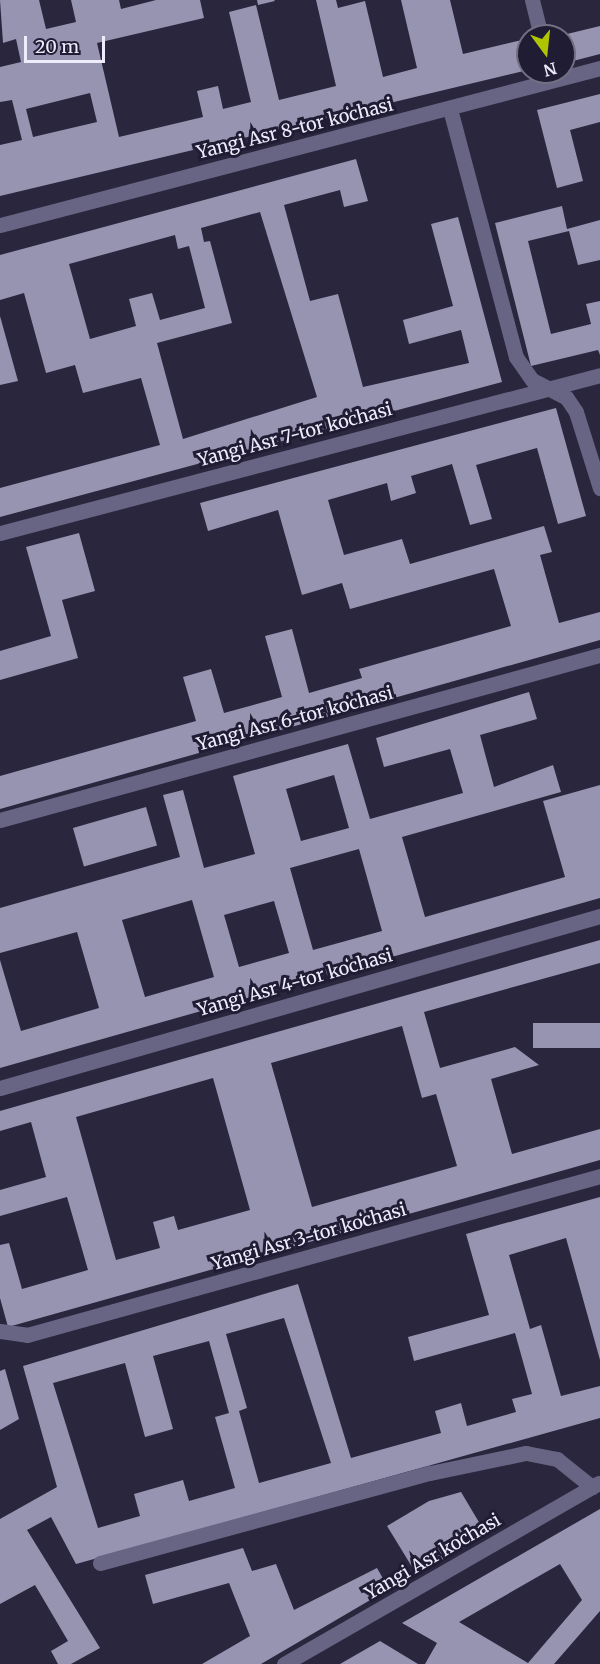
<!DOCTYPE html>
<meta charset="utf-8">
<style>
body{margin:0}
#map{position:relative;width:600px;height:1664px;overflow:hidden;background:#29263e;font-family:Merriweather,serif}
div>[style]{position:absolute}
.building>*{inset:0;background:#9794b2;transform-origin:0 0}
.service>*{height:15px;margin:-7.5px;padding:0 7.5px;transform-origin:7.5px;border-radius:7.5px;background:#686483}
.minor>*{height:15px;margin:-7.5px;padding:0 7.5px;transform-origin:7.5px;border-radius:7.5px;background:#686483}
span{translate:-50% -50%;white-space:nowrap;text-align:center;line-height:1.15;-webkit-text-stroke:6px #201c33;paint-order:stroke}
.street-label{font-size:18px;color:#eeecfc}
.north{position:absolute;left:516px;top:24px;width:60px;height:60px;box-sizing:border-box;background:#201c33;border:2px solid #726f83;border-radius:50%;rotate:165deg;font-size:16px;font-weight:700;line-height:24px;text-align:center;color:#eeecfc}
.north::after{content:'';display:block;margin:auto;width:21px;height:27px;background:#afc504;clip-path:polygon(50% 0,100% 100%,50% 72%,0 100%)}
.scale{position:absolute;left:24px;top:36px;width:81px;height:27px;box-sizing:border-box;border:3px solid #eeecfc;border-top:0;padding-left:8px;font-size:18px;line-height:21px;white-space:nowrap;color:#eeecfc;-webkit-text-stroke:4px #201c33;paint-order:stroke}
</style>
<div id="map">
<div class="building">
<i style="clip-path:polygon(evenodd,0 0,39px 0,46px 29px,76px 22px,71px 0,119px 0,121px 9px,156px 0,200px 0,204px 18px,97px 43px,119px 137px,203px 117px,197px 91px,218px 86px,223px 109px,251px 102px,229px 12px,256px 5px,279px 100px,336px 86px,316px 0,336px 0,338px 8px,365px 1px,383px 77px,417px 68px,401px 0,450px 0,463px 54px,522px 40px,528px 70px,0 196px,0 145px,22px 140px,12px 100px,0 102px,0 67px,21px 62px,16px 39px,3px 43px,0 0,90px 93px,97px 122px,33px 137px,26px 109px,90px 93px)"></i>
<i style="clip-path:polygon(257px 0,274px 0,275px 1px,258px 5px)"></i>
<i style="clip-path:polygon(600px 26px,600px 54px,573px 61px,567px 34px)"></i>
<i style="clip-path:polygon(600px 94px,600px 122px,570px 130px,583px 181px,557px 188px,537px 110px)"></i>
<i style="clip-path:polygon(evenodd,356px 159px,368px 201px,344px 207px,340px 190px,284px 205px,310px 301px,338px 294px,363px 387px,469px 363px,461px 330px,409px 344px,403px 320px,453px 306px,431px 224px,458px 217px,502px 382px,0 517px,0 488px,160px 445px,141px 378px,83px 393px,75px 365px,46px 373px,24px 293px,0 300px,0 255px,356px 159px,260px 212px,317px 397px,183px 439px,157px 343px,232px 323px,210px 241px,204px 242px,201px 228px,260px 212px,356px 159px,175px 235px,178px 249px,189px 246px,205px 308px,160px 320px,152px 293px,129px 299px,136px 326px,90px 339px,69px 264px,175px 235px)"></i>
<i style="clip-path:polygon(562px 206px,567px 229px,600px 220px,600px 260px,578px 265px,569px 231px,528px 241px,551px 334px,591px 324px,586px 304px,600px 301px,600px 355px,598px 350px,531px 366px,495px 223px)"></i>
<i style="clip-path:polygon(0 316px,18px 381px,0 385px)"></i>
<i style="clip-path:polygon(556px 408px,586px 516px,558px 524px,537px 448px,476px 465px,492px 519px,470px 525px,452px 464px,411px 476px,416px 493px,391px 501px,387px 483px,328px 500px,344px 555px,402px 539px,410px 564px,544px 526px,552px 552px,540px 555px,559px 623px,600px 612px,600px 640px,0 809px,0 776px,196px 721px,183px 677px,211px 669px,224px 713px,282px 697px,265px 636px,292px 629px,309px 693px,362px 678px,359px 669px,511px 626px,494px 569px,350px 609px,342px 583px,302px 595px,278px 510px,208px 531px,200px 503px)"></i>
<i style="clip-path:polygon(79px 533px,95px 591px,62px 600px,78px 658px,0 680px,0 651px,51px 636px,26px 547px)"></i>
<i style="clip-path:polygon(evenodd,529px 692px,537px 719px,480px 735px,494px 787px,553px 765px,561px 792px,402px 837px,425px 917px,565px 877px,543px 801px,600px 785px,600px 898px,0 1068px,0 960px,21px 1031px,99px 1008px,77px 932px,0 953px,0 908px,180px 857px,163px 795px,183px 790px,204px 868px,255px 854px,233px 776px,348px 744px,370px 819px,463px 793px,450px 749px,384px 767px,376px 738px,529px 692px,334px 775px,349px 828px,301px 841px,286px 789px,334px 775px,529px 692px,359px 849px,382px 931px,313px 950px,290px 868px,359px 849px,529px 692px,192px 900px,214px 977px,145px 997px,122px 920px,192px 900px,529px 692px,274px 901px,289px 953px,239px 967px,224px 915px,274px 901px)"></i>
<i style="left:146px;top:807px;width:40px;height:76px;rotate:74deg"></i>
<i style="clip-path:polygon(evenodd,600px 940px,600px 963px,424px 1012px,440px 1068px,515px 1047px,539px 1065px,491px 1079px,512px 1154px,600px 1129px,600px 1160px,8px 1327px,0 1298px,0 1245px,9px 1243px,22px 1289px,88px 1270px,67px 1197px,0 1216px,0 1190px,46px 1177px,31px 1122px,0 1131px,0 1111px,600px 940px,402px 1026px,422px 1098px,436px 1094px,457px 1166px,312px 1207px,271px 1063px,402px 1026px,600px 940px,213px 1078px,250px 1210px,178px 1230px,174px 1216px,153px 1222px,160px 1248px,116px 1260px,76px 1117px,213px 1078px)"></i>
<i style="left:600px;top:1023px;width:25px;height:67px;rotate:90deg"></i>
<i style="clip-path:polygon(evenodd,600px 1197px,600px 1360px,566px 1238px,509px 1255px,530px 1329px,541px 1325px,561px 1396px,600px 1386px,600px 1418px,76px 1564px,51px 1517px,27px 1530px,100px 1648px,71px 1664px,58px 1664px,51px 1651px,68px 1641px,35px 1585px,0 1604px,0 1519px,57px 1487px,23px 1366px,298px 1284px,351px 1458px,441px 1433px,435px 1411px,461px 1403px,467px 1426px,516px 1412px,512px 1399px,532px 1394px,515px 1333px,414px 1361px,408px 1337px,489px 1315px,466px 1234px,600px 1197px,284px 1318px,331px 1463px,259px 1483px,239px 1411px,247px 1408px,226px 1334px,284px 1318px,600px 1197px,209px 1341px,229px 1413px,215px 1417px,235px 1488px,189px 1501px,183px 1480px,134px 1494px,140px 1516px,98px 1528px,53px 1383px,125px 1363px,145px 1437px,173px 1429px,153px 1356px,209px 1341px)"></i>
<i style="clip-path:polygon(5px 1369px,19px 1419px,0 1430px,0 1371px)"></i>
<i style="clip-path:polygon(461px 1492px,486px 1534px,417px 1575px,387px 1526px,429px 1501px)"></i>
<i style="clip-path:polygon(evenodd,600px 1509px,600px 1611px,554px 1664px,425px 1664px,437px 1643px,402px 1623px,600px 1509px,560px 1564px,582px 1600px,528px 1663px,459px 1622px,560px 1564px)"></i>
<i style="clip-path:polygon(243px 1548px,252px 1571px,276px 1564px,294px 1610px,377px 1568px,389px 1589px,261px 1664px,202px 1664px,250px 1636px,229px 1583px,153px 1604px,145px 1575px)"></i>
<i style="clip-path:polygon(380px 1641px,418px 1664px,340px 1664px)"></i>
</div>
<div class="service">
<i style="left:532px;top:0;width:37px;rotate:76deg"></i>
</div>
<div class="minor">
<i style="left:450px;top:109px;width:257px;rotate:75.1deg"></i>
<i style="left:516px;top:357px;width:28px;rotate:55deg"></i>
<i style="left:532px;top:380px;width:38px;rotate:27deg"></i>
<i style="left:566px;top:397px;width:18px;rotate:56deg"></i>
<i style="left:576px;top:412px;width:80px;rotate:72.5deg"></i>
<i style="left:0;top:225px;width:620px;rotate:-14.66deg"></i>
<i style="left:0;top:533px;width:620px;rotate:-14.75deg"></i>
<i style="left:0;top:820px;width:622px;rotate:-15.38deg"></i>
<i style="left:0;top:1088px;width:624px;rotate:-16deg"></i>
<i style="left:0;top:1331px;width:27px;rotate:8deg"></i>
<i style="left:27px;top:1335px;width:595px;rotate:-15.51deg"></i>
<i style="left:100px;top:1563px;width:342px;rotate:-15.3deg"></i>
<i style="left:430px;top:1473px;width:98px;rotate:-11.8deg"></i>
<i style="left:526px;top:1453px;width:32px;rotate:11deg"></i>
<i style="left:557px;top:1459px;width:45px;rotate:38.7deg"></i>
<i style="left:284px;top:1664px;width:363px;rotate:-29.9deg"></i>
</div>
<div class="street-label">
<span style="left:295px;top:129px;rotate:-14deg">Yangi Asr 8-tor koʻchasi</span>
<span style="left:295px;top:435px;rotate:-15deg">Yangi Asr 7-tor koʻchasi</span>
<span style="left:295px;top:719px;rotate:-15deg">Yangi Asr 6-tor koʻchasi</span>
<span style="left:295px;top:983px;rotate:-16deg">Yangi Asr 4-tor koʻchasi</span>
<span style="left:309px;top:1237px;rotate:-16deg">Yangi Asr 3-tor koʻchasi</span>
<span style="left:433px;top:1557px;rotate:-30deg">Yangi Asr koʻchasi</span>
</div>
<div class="north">N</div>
<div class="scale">20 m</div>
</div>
